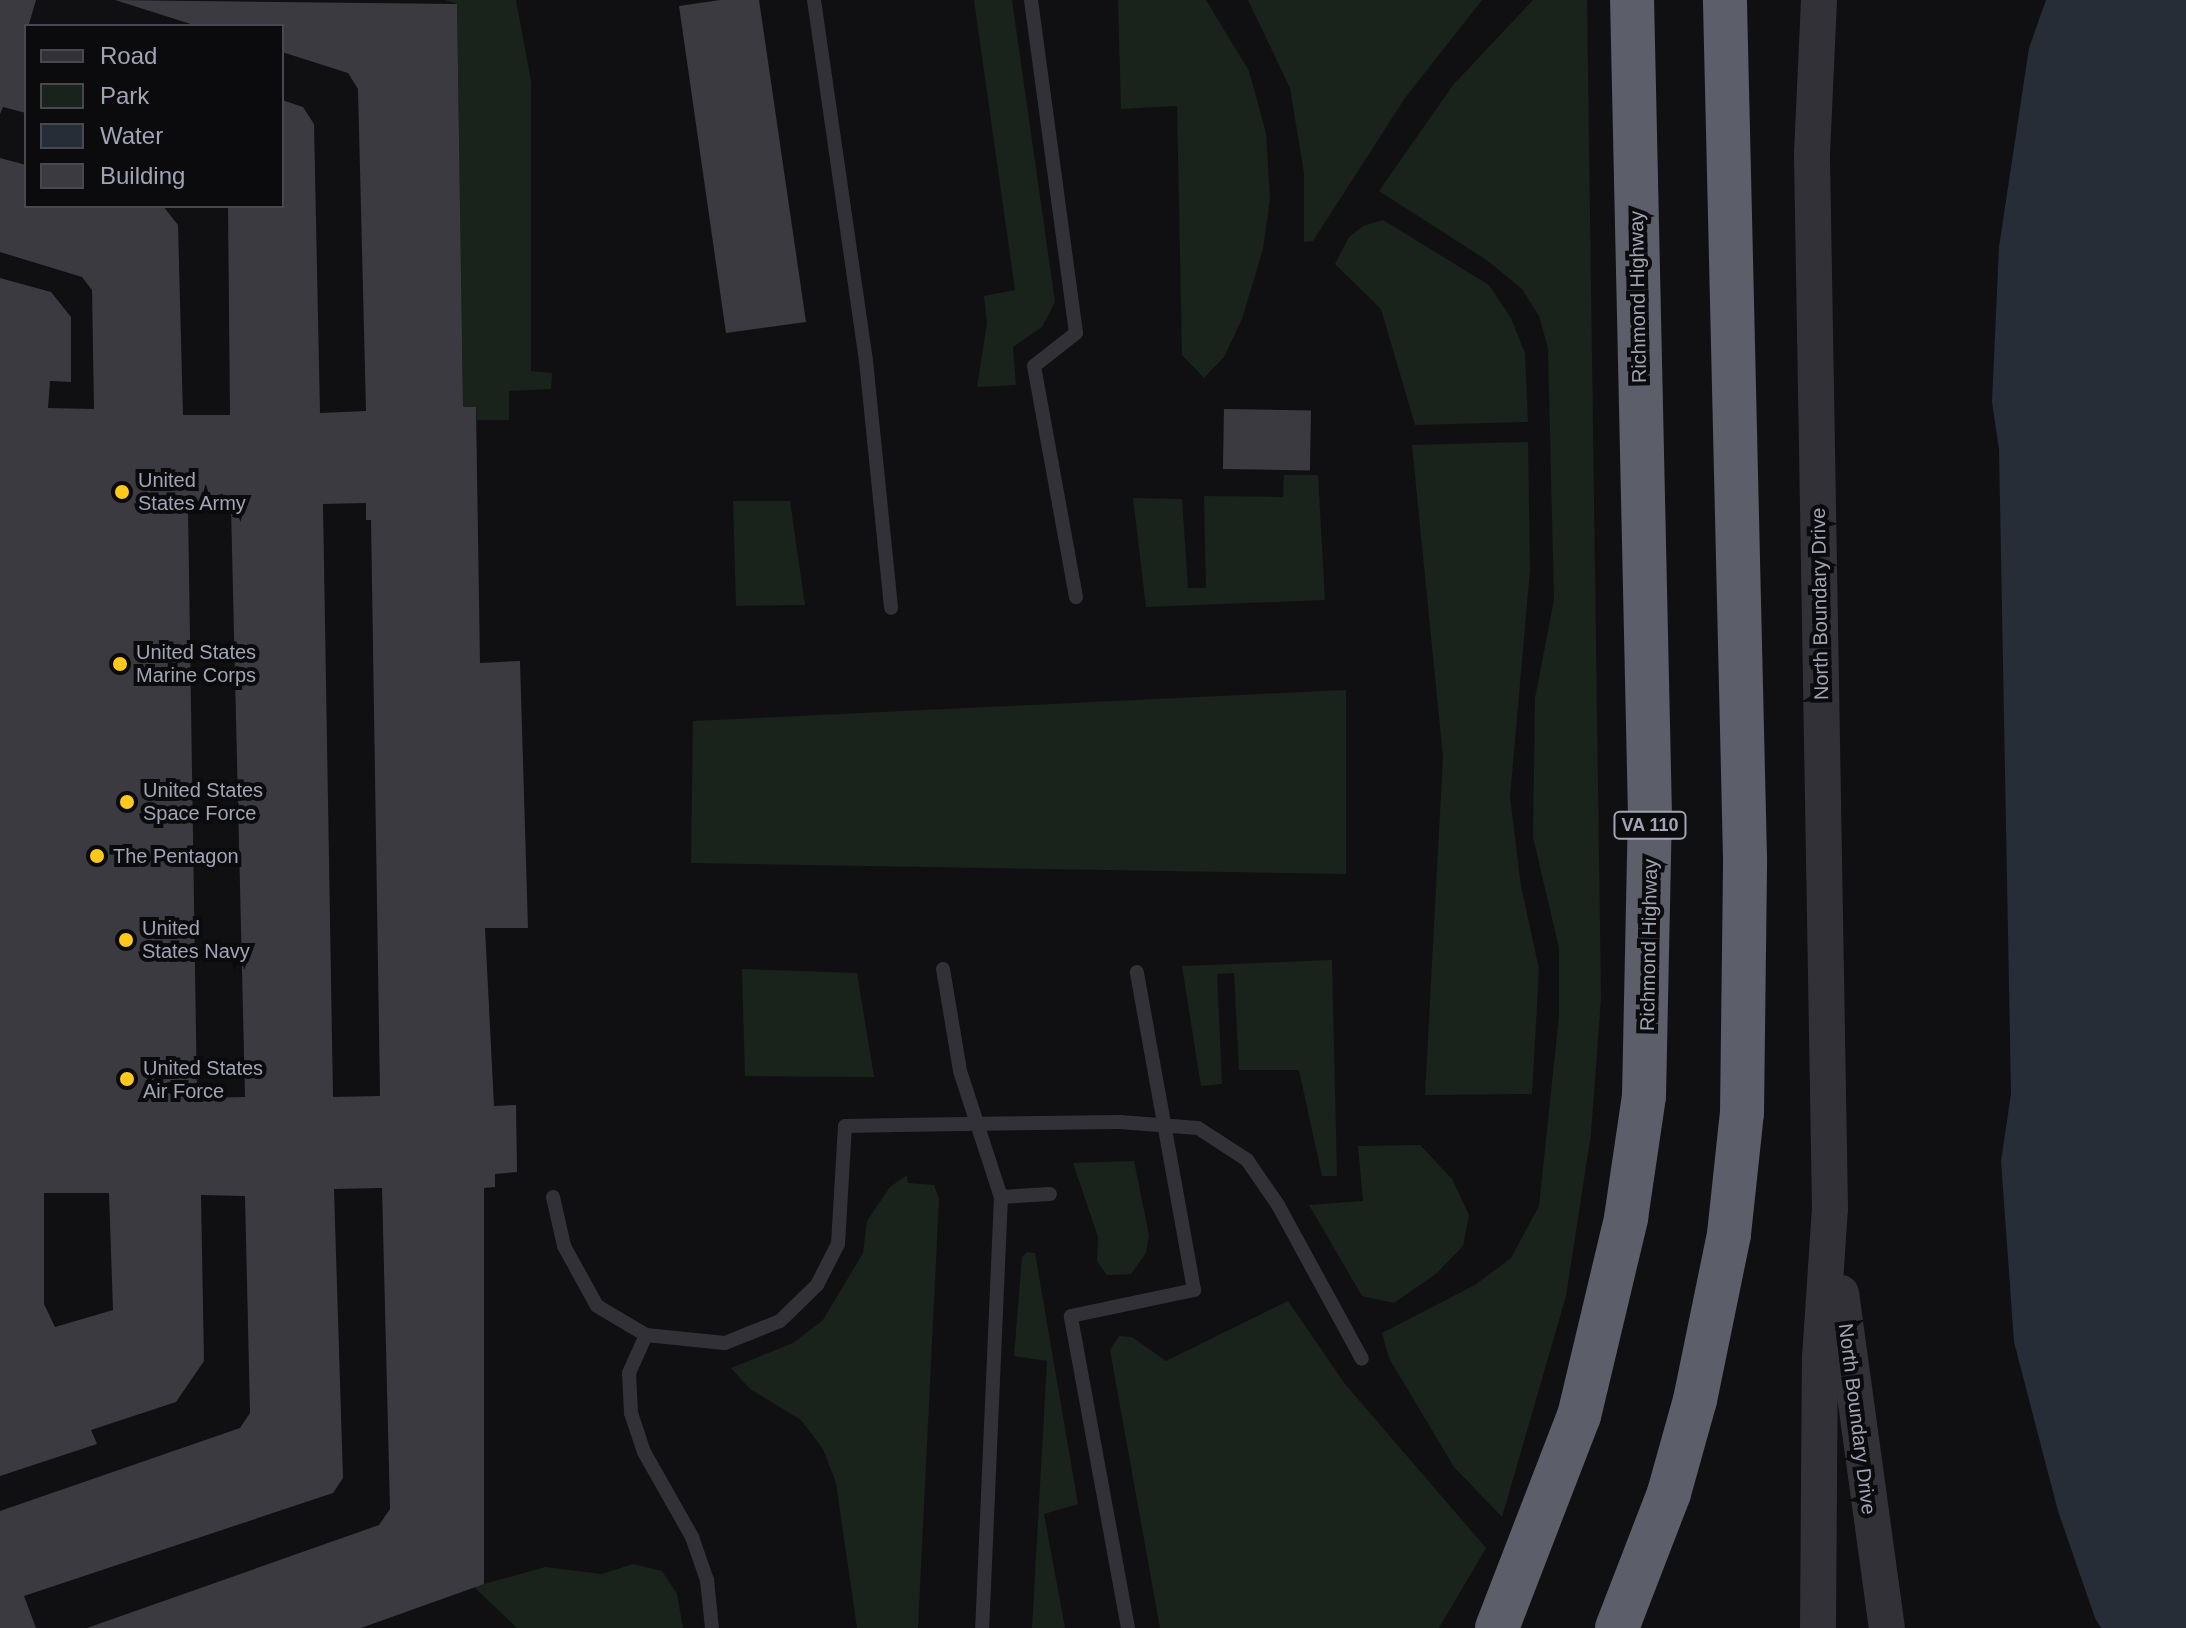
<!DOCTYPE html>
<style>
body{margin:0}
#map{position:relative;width:2186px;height:1628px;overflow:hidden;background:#101012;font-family:Helvetica,sans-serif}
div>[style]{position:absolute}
.green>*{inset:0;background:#1a221c}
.water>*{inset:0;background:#262d36}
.building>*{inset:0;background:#3a3a40;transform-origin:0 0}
.service>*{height:14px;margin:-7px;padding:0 7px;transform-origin:7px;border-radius:7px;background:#313137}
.tertiary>*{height:36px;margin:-18px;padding:0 18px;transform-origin:18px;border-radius:18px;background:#313137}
.motorway>*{height:44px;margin:-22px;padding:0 22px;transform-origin:22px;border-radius:22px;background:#5c5e69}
.service-bridge>*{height:14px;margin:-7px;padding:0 7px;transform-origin:7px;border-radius:7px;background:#313137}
.dots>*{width:22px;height:22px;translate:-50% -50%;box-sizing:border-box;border:4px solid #0b0b0d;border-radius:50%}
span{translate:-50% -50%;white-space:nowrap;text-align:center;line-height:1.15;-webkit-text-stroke:8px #0b0b0d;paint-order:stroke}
.shield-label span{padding:2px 6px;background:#0b0b0d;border:2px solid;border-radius:6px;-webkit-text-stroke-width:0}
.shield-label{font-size:18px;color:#a0a4b4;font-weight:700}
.street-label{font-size:20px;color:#a0a4b4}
.poi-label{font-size:20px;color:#a0a4b4}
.left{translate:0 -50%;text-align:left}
.legend{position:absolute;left:24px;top:24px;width:260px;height:184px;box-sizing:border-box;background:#0b0b0d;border:2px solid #474850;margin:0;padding:10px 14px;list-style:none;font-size:24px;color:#a0a4b4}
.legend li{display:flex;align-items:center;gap:16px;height:40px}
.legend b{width:40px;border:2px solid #474850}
</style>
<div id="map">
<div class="green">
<i style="clip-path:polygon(445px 0,516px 0,531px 81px,531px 371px,552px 373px,551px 389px,509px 391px,509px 420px,477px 420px,476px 407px,463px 407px,457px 4px)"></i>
<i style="clip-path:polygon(974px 0,1012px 0,1055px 302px,1042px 327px,1013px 347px,1016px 385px,977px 387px,987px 323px,984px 296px,1015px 290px)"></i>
<i style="clip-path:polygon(1118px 0,1206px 0,1249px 71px,1266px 133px,1270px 199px,1263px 249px,1242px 319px,1224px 357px,1204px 378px,1182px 355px,1177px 106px,1121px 109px)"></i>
<i style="clip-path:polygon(1248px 0,1482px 0,1405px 98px,1313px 241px,1304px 242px,1304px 173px,1290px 88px)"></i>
<i style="clip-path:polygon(1533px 0,1587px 0,1601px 998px,1591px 1134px,1566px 1296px,1502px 1517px,1454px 1467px,1389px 1358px,1382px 1333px,1475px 1285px,1511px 1258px,1539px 1206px,1559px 1016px,1559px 948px,1533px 837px,1535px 698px,1554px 600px,1548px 348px,1539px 316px,1522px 289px,1488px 261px,1379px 191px,1453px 85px)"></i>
<i style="clip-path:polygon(1383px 220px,1489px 285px,1511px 318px,1525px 353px,1528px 422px,1415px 425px,1381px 309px,1335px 264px,1349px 237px,1363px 226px)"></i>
<i style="clip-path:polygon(1528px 442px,1530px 570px,1510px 797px,1521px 886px,1539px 969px,1532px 1094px,1425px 1095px,1443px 757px,1412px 445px)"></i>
<i style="clip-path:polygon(1284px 475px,1318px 475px,1325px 600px,1146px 607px,1133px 498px,1182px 499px,1188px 588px,1206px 588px,1204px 496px,1283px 497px)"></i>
<i style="clip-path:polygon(733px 501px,790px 501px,805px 605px,736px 606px)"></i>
<i style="clip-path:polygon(1346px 690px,1346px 874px,691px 863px,693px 721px)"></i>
<i style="clip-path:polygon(1332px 960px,1337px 1176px,1322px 1176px,1299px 1070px,1239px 1070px,1234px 973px,1217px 974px,1222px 1084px,1201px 1086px,1182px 966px)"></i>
<i style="clip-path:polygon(742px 969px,857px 973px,874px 1077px,745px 1076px)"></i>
<i style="clip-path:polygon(1420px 1145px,1452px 1179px,1469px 1215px,1463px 1246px,1437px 1273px,1394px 1303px,1362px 1296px,1309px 1205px,1363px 1201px,1358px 1146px)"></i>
<i style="clip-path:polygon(1134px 1161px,1149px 1235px,1146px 1253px,1131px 1274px,1107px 1275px,1097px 1261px,1098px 1237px,1073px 1163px)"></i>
<i style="clip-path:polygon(907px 1175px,908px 1183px,934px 1185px,939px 1199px,918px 1628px,857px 1628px,836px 1483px,823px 1449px,801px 1420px,750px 1389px,731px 1368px,793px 1343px,823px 1320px,863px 1253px,867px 1221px,890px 1187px)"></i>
<i style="clip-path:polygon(1027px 1252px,1035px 1253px,1078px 1504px,1044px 1514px,1065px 1628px,1032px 1628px,1047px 1361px,1014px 1356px,1022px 1257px)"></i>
<i style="clip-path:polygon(1288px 1301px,1345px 1384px,1486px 1548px,1439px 1628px,1160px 1628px,1110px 1350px,1119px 1336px,1132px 1337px,1166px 1361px)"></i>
<i style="clip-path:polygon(633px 1564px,662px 1571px,677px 1594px,683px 1628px,517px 1628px,474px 1587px,545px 1567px,602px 1574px)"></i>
</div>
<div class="water">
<i style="clip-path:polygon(2046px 0,2186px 0,2186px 1628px,2101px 1628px,2095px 1618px,2058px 1511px,2014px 1342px,2001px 1161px,2011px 1094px,1999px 449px,1992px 402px,1999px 247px,2029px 48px)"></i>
</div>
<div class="building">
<i style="clip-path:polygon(0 0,36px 0,29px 24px,34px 26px,26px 26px,26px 113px,3px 107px,0 114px)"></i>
<i style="clip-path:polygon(evenodd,115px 0,457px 4px,463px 407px,476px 407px,480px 663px,520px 661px,528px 928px,485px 928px,494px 1106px,516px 1105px,517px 1172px,495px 1174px,495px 1187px,484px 1188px,484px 1584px,361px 1628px,87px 1628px,379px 1525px,390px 1509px,382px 1188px,334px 1189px,343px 1478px,333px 1493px,24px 1596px,36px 1628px,0 1628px,0 1511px,240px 1428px,250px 1413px,245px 1196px,201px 1195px,204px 1361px,176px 1402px,91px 1430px,97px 1444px,0 1476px,0 278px,51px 292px,71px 317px,71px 382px,50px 381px,48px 408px,94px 409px,92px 290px,82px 277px,0 252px,0 158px,26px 165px,26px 206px,163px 206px,178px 225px,183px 415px,230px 415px,228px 206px,282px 206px,282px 100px,303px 107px,314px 124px,320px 413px,366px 411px,358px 89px,348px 73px,282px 52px,282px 26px,197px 26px,115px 0,366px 503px,366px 520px,371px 520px,380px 1096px,333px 1097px,323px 504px,366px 503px,115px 0,188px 508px,231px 508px,245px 1097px,197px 1098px,188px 508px,115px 0,44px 1193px,109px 1193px,113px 1310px,55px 1327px,44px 1304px,44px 1193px)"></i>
<i style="clip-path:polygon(720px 0,759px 0,806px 322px,726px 333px,679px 6px)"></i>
<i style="left:1224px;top:409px;width:87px;height:60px;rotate:1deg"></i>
</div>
<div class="service">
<i style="left:814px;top:0;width:365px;rotate:81.8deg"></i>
<i style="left:866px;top:361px;width:248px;rotate:84.2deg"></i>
<i style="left:1031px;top:0;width:336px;rotate:82.3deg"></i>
<i style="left:1076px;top:333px;width:53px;rotate:141.8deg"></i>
<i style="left:1034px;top:366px;width:235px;rotate:79.7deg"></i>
<i style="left:943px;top:969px;width:103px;rotate:80.5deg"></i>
<i style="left:960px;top:1071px;width:133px;rotate:72deg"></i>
<i style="left:1001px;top:1197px;width:431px;rotate:92.5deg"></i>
<i style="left:1198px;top:1128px;width:59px;rotate:33.1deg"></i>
<i style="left:1247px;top:1160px;width:55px;rotate:55.4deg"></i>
<i style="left:1278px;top:1205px;width:175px;rotate:61.4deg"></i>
<i style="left:553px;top:1197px;width:50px;rotate:77.3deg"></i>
<i style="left:564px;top:1246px;width:68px;rotate:61.2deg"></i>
<i style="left:597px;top:1306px;width:57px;rotate:30.6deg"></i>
<i style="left:646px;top:1335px;width:79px;rotate:5.8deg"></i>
<i style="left:725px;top:1343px;width:59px;rotate:-21.8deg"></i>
<i style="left:780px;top:1321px;width:52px;rotate:-44.2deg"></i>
<i style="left:817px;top:1285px;width:46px;rotate:-62.9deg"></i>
<i style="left:838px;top:1244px;width:118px;rotate:-86.6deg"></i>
<i style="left:845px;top:1126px;width:53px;rotate:-1.1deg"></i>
<i style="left:1001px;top:1197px;width:49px;rotate:-3.5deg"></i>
<i style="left:646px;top:1335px;width:42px;rotate:114.1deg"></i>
<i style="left:629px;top:1373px;width:40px;rotate:87.1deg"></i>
<i style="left:631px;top:1413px;width:41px;rotate:71.6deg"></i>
<i style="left:644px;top:1452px;width:98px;rotate:60.5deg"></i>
<i style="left:692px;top:1537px;width:46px;rotate:70.8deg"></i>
<i style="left:707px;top:1580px;width:48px;rotate:84.1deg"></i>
<i style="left:1128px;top:1628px;width:317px;rotate:-100.4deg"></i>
<i style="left:1071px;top:1316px;width:126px;rotate:-11.9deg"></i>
<i style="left:1194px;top:1290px;width:323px;rotate:-100.2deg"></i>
</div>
<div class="tertiary">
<i style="left:1841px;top:1293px;width:338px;rotate:82.2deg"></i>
<i style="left:1818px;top:1628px;width:270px;rotate:-89.6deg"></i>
<i style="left:1820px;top:1358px;width:149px;rotate:-86.2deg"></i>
<i style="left:1830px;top:1209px;width:1055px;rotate:-90.98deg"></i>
<i style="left:1812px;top:154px;width:154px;rotate:-87.4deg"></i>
</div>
<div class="motorway">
<i style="left:1497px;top:1628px;width:227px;rotate:-68.9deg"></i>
<i style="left:1579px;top:1416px;width:204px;rotate:-76.6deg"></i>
<i style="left:1626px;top:1218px;width:123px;rotate:-81.6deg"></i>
<i style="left:1644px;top:1096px;width:280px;rotate:-88.8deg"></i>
<i style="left:1650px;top:816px;width:816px;rotate:-91.26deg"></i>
<i style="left:1617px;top:1628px;width:145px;rotate:-68.9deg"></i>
<i style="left:1669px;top:1493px;width:97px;rotate:-74.4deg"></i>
<i style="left:1695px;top:1400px;width:169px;rotate:-78.4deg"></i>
<i style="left:1729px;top:1234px;width:122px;rotate:-83.9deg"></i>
<i style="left:1742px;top:1113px;width:255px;rotate:-89.3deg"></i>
<i style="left:1745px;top:858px;width:858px;rotate:-91.34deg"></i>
</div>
<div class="service-bridge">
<i style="left:898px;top:1125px;width:222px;rotate:-0.8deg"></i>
<i style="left:1120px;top:1122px;width:78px;rotate:4.4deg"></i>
</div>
<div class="dots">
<i style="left:122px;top:492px;background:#ffc91b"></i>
<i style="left:120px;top:664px;background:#ffc91b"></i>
<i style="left:127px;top:802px;background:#ffc91b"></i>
<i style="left:97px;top:856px;background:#ffc91b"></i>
<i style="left:126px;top:940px;background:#ffc91b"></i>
<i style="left:127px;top:1079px;background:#ffc91b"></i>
</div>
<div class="shield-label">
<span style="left:1650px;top:825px">VA 110</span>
</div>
<div class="street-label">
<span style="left:1638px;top:297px;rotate:-91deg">Richmond Highway</span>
<span style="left:1820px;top:604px;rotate:-91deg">North Boundary Drive</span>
<span style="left:1649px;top:945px;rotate:-89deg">Richmond Highway</span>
<span style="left:1857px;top:1419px;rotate:83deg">North Boundary Drive</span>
</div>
<div class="poi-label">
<span class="left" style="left:138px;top:492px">United<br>States Army</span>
<span class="left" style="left:136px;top:664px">United States<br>Marine Corps</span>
<span class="left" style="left:143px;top:802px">United States<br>Space Force</span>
<span class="left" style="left:113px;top:856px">The Pentagon</span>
<span class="left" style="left:142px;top:940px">United<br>States Navy</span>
<span class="left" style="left:143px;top:1080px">United States<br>Air Force</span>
</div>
<ul class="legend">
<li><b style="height:10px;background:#313137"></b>Road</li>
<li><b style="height:22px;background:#1a221c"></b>Park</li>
<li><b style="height:22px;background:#262d36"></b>Water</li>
<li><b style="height:22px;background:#3a3a40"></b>Building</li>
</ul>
</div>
